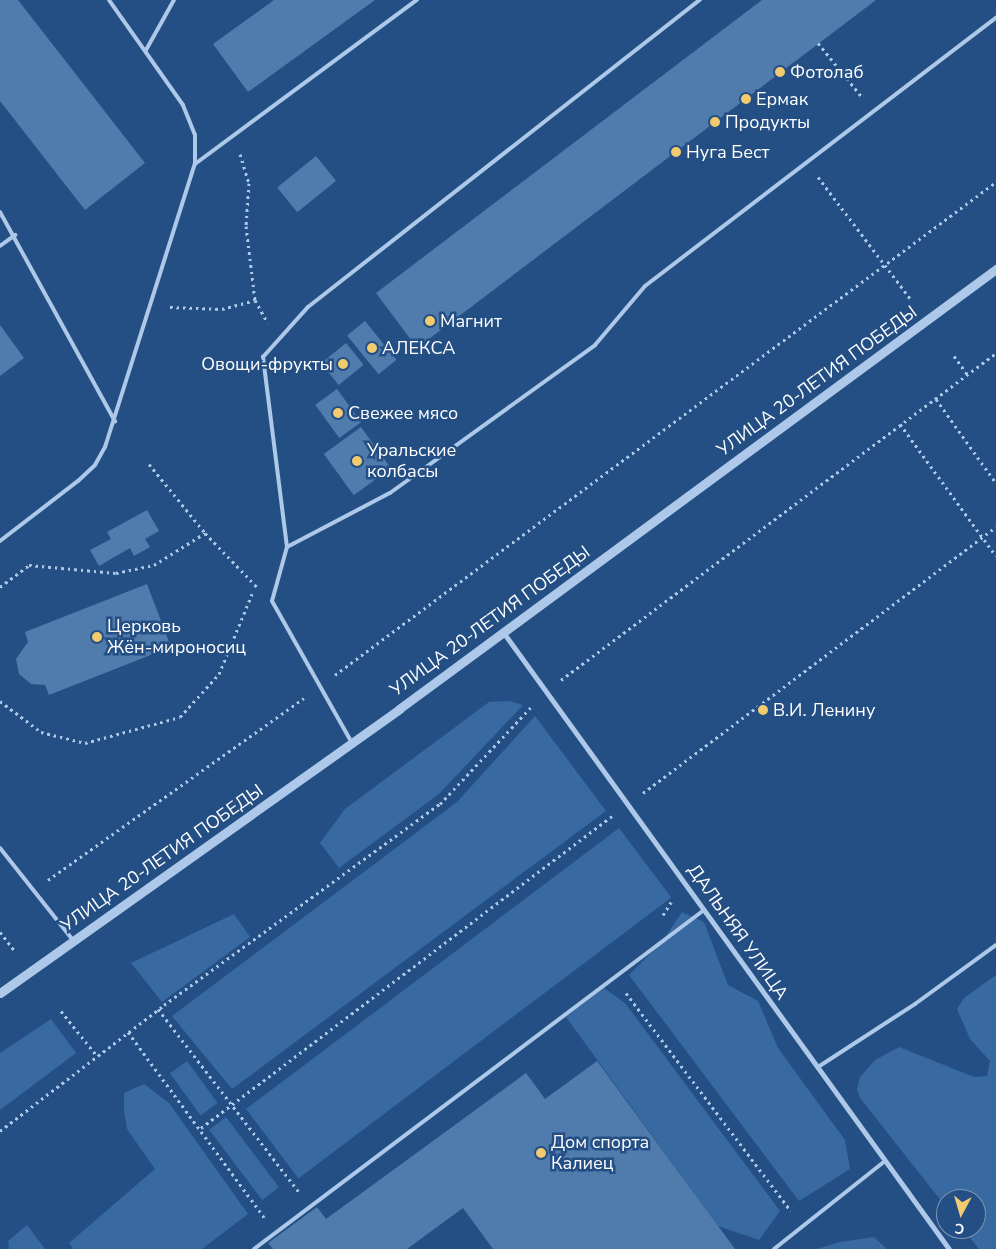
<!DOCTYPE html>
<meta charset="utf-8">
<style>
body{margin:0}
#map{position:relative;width:996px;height:1249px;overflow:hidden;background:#244f84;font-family:"Nunito Sans",sans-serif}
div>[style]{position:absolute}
.green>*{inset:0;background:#3869a0;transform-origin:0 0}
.building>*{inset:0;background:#507bad;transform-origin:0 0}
.path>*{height:3px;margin-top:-1.5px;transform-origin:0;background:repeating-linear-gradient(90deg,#adc8e8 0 2.5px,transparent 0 6.5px)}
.service>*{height:4px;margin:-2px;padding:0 2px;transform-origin:2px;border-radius:2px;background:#adc8e8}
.minor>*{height:5px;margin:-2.5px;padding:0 2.5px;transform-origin:2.5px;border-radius:2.5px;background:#adc8e8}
.tertiary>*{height:9px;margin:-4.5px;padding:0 4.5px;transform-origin:4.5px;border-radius:4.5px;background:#adc8e8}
.dots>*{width:14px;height:14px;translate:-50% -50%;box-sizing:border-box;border:2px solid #244f84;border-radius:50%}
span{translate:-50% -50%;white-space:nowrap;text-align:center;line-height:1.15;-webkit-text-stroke:5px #244f84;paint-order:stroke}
.poi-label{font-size:18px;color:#fff}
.left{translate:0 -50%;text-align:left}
.right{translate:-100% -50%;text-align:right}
.street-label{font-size:18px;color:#fff}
.north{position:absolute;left:936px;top:1189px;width:50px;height:50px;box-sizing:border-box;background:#244f84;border:1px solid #7c95b5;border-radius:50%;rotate:186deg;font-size:14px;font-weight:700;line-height:20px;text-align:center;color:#fff}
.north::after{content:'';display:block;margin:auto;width:18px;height:22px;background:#f2ca70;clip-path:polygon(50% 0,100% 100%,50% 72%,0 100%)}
</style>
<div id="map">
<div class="green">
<i style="clip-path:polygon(509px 701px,523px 705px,439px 794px,339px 868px,320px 843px,345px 809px,489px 702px)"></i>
<i style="clip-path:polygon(535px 716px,606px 811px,232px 1089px,172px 1016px,457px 802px)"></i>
<i style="left:619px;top:828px;width:87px;height:467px;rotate:53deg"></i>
<i style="clip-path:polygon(682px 912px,704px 922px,728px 985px,758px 1001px,778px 1048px,845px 1140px,850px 1169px,799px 1201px,629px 975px,662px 942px)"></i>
<i style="clip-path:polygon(234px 914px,250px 937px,162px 1002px,131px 963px)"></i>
<i style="clip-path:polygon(996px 975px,996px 1249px,979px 1249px,963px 1229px,976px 1229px,976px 1199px,946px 1199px,946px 1207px,860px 1098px,857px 1089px,860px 1077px,875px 1060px,899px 1047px,974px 1077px,987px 1076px,990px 1061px,970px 1039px,957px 1009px,964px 998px)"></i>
<i style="clip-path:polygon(604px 988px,625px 1003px,780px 1211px,759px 1240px,718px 1226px,566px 1017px)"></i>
<i style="clip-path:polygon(51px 1019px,76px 1053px,0 1110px,0 1053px)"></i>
<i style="left:187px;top:1061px;width:52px;height:21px;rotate:54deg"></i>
<i style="clip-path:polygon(144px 1084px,169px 1103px,248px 1214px,202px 1249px,73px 1249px,69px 1243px,155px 1169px,127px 1129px,124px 1111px,124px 1093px)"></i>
<i style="left:226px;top:1117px;width:88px;height:21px;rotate:53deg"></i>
<i style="clip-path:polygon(27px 1225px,45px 1249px,9px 1249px,8px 1241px)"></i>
<i style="clip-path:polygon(874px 1237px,887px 1249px,817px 1249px,840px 1242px)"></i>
</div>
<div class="building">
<i style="clip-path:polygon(0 0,18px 0,145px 163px,85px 210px,0 101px)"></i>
<i style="clip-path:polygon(274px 0,375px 0,248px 92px,213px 44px)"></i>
<i style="clip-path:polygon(762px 0,876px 0,417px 348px,376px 293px)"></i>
<i style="left:316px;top:156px;width:32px;height:50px;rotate:51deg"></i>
<i style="left:365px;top:321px;width:50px;height:23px;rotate:51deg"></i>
<i style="clip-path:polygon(0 325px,24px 358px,0 376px)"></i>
<i style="left:346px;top:343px;width:28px;height:32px;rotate:51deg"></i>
<i style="left:337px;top:389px;width:41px;height:27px;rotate:54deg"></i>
<i style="left:361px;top:427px;width:51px;height:46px;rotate:54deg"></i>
<i style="clip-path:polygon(147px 510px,159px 531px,145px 539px,150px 547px,134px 556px,130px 548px,99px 566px,90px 550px,111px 539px,107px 532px)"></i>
<i style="clip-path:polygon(147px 584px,171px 647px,49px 695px,45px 685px,31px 684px,19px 674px,16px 659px,28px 642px,25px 632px)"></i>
<i style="clip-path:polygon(597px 1061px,735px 1249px,493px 1249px,463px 1208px,407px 1249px,273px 1249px,268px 1243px,317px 1207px,326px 1219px,526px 1073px,545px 1099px)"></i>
</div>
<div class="path">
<i style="left:818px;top:43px;width:70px;rotate:50.8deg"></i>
<i style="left:240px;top:154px;width:30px;rotate:73deg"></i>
<i style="left:249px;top:183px;width:43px;rotate:94deg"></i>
<i style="left:246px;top:226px;width:75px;rotate:83.1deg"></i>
<i style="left:255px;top:300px;width:26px;rotate:61deg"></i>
<i style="left:818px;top:177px;width:152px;rotate:52.8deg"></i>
<i style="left:170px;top:307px;width:52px;rotate:2.2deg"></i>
<i style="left:222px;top:309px;width:34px;rotate:-15deg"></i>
<i style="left:954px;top:356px;width:24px;rotate:54deg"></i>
<i style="left:936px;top:399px;width:103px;rotate:54.5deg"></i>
<i style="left:900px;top:424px;width:163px;rotate:54deg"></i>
<i style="left:149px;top:464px;width:89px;rotate:50.9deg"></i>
<i style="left:205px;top:533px;width:75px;rotate:46.1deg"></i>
<i style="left:0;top:587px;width:36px;rotate:-37deg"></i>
<i style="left:29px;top:565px;width:87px;rotate:5.3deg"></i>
<i style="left:116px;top:573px;width:39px;rotate:-12deg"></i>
<i style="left:154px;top:565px;width:60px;rotate:-32.1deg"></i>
<i style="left:335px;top:675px;width:825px;rotate:-36.72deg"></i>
<i style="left:561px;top:680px;width:544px;rotate:-36.93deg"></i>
<i style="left:0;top:701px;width:51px;rotate:37.1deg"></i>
<i style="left:41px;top:732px;width:45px;rotate:14deg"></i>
<i style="left:85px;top:743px;width:98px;rotate:-15.3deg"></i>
<i style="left:180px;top:717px;width:58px;rotate:-47.8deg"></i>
<i style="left:219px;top:674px;width:87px;rotate:-67.6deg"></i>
<i style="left:643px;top:793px;width:442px;rotate:-37deg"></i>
<i style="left:48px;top:880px;width:314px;rotate:-35.4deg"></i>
<i style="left:663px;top:915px;width:19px;rotate:-58deg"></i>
<i style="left:0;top:932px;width:23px;rotate:52deg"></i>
<i style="left:626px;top:993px;width:273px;rotate:52.9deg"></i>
<i style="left:158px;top:1009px;width:230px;rotate:52.4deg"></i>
<i style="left:61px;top:1011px;width:58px;rotate:51.3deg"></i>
<i style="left:128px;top:1032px;width:230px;rotate:53.7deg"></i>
<i style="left:201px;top:1128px;width:516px;rotate:-37.2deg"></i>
<i style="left:0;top:1131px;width:207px;rotate:-37.5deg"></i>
<i style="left:164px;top:1005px;width:341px;rotate:-36.1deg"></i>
<i style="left:440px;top:804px;width:134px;rotate:-46.8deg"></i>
</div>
<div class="service">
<i style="left:146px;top:50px;width:57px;rotate:-60.8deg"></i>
<i style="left:195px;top:164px;width:276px;rotate:-36.5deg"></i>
<i style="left:0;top:212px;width:239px;rotate:61.2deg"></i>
<i style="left:0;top:246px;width:19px;rotate:-36deg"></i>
<i style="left:0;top:541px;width:98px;rotate:-37.6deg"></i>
<i style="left:78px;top:481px;width:23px;rotate:-43deg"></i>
<i style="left:95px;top:465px;width:21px;rotate:-61deg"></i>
<i style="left:105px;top:447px;width:297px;rotate:-72.4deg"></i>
<i style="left:195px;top:164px;width:29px;rotate:-90deg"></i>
<i style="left:195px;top:135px;width:32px;rotate:-112deg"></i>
<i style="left:183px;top:105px;width:128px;rotate:-125.2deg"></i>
<i style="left:287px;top:547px;width:116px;rotate:-27.7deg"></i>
<i style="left:390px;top:493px;width:253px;rotate:-35.8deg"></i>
<i style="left:595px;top:345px;width:77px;rotate:-49.7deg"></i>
<i style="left:645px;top:286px;width:442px;rotate:-37.4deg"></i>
<i style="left:352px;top:743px;width:163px;rotate:-119.4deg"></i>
<i style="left:272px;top:601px;width:56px;rotate:-74.5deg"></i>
<i style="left:287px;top:547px;width:192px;rotate:-97.2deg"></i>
<i style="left:263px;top:357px;width:67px;rotate:-48deg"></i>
<i style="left:308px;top:307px;width:498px;rotate:-38.1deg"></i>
<i style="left:0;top:848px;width:117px;rotate:51.6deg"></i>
<i style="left:818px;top:1067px;width:116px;rotate:-33deg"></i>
<i style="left:915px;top:1004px;width:100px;rotate:-36.1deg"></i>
<i style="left:254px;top:1249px;width:563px;rotate:-36.99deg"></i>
<i style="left:774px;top:1249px;width:142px;rotate:-38.4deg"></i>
</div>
<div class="minor">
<i style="left:503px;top:632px;width:761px;rotate:54.14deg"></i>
</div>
<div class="tertiary">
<i style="left:0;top:993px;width:490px;rotate:-35.4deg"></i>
<i style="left:399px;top:709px;width:742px;rotate:-36.39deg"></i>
</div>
<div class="dots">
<i style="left:780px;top:72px;background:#f2ca70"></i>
<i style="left:746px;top:99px;background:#f2ca70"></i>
<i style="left:715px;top:122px;background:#f2ca70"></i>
<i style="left:676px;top:152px;background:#f2ca70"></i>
<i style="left:430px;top:321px;background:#f2ca70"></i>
<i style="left:372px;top:348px;background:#f2ca70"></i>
<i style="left:343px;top:364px;background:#f2ca70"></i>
<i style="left:338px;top:413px;background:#f2ca70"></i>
<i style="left:357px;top:461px;background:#f2ca70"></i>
<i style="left:97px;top:637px;background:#f2ca70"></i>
<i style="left:763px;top:710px;background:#f2ca70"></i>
<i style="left:541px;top:1153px;background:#f2ca70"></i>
</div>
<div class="poi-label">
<span class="left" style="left:790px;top:72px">Фотолаб</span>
<span class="left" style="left:756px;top:99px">Ермак</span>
<span class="left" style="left:725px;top:122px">Продукты</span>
<span class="left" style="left:686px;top:152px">Нуга Бест</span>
<span class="left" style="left:440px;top:321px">Магнит</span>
<span class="left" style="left:382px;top:348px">АЛЕКСА</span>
<span class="right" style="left:333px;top:364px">Овощи-фрукты</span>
<span class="left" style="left:348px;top:413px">Свежее мясо</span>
<span class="left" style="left:367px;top:461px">Уральские<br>колбасы</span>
<span class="left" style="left:107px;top:637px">Церковь<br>Жён-мироносиц</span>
<span class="left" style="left:773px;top:710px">В.И. Ленину</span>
<span class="left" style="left:551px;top:1153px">Дом спорта<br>Калиец</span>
</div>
<div class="street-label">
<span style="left:817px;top:381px;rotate:-36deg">УЛИЦА 20-ЛЕТИЯ ПОБЕДЫ</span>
<span style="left:490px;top:621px;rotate:-36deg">УЛИЦА 20-ЛЕТИЯ ПОБЕДЫ</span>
<span style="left:162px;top:858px;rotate:-35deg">УЛИЦА 20-ЛЕТИЯ ПОБЕДЫ</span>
<span style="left:738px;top:932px;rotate:55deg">ДАЛЬНЯЯ УЛИЦА</span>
</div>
<div class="north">С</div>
</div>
